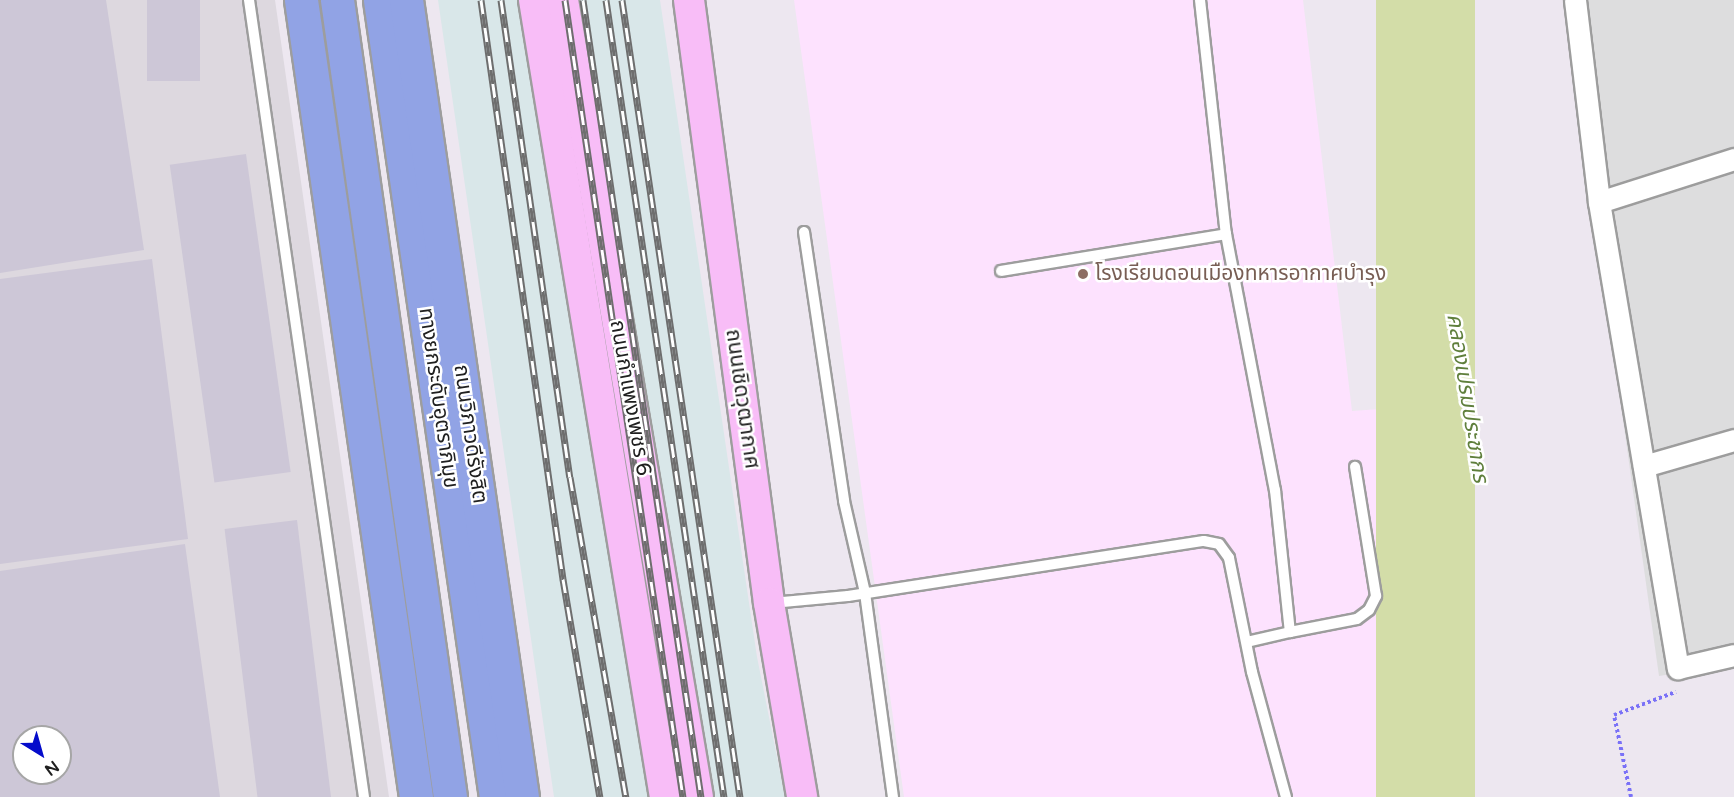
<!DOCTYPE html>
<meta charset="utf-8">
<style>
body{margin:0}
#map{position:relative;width:1734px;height:797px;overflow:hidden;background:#ede7f0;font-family:"Varela Round","Noto Sans Thai",sans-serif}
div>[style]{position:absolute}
.residential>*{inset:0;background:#ddddde}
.industrial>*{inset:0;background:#d9e7e9}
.education>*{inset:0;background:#fde2fe}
.airport>*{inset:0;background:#ddd8df}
.water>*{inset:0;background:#d3dda8;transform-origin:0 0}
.building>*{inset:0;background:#cdc7d7;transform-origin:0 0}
.path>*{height:4px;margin-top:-2px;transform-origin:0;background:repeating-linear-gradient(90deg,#7a71f7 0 3px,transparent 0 6px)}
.roads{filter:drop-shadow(2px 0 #9d9d9d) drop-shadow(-2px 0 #9d9d9d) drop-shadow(0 2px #9d9d9d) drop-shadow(0 -2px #9d9d9d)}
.lane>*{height:10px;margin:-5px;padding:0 5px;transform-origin:5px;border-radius:5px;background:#fff}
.street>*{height:21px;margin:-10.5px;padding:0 10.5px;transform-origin:10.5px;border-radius:10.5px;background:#fff}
.secondary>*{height:30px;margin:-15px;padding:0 15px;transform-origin:15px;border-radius:15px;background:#f8bdf7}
.highway>*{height:33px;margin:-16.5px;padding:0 16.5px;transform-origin:16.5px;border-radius:16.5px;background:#91a3e5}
.rail>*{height:7px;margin-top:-3.5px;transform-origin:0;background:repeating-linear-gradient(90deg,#fff 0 14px,#6e6e6e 0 28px);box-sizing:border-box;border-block:2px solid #6e6e6e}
.dots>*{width:16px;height:16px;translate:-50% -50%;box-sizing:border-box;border:3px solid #fff;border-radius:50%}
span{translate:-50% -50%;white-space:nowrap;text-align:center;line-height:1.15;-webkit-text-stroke:5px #fff;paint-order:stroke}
.education-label{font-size:21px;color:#785e54}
.left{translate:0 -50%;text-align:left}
.street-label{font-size:21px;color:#202020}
.water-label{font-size:22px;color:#5f7f3c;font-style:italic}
.north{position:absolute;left:12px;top:725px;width:60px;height:60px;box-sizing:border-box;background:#fff;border:2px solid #a6a6a6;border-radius:50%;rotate:143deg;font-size:16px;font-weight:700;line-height:24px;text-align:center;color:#202020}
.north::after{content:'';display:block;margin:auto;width:21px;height:27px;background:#050ccb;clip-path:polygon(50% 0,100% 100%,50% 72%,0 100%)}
</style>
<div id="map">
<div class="residential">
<i style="clip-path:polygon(1564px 0,1734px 0,1734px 664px,1659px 676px)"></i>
</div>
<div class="industrial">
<i style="clip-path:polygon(438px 0,660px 0,757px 657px,785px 797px,554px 797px)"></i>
</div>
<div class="education">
<i style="clip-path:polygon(794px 0,1303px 0,1352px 411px,1380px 409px,1404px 592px,1461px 797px,904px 797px)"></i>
</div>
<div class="airport">
<i style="clip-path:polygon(evenodd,0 0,275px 0,389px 797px,0 797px,0 0,24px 737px,60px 737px,60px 773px,24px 773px,24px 737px)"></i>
</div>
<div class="water">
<i style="left:1376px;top:0;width:99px;height:807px"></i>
</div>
<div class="building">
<i style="clip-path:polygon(0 0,106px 0,144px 250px,0 273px)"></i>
<i style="left:147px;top:0;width:53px;height:81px"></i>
<i style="left:246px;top:154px;width:321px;height:77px;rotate:82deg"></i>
<i style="clip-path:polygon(152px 259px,188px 539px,0 564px,0 279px)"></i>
<i style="left:297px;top:520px;width:279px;height:73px;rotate:83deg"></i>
<i style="clip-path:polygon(evenodd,185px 544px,220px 797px,0 797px,0 571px,185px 544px,24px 737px,60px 737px,60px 773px,24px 773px,24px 737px)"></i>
</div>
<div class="path">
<i style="left:1631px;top:797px;width:84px;rotate:-101.7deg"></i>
<i style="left:1614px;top:715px;width:66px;rotate:-20.4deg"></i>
</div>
<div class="roads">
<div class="lane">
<i style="left:249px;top:0;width:805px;rotate:81.79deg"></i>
<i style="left:1200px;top:0;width:235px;rotate:83.7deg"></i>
<i style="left:1226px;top:234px;width:261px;rotate:79.2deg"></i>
<i style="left:1275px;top:490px;width:143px;rotate:84deg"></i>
<i style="left:1290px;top:632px;width:44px;rotate:166.9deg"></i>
<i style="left:804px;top:232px;width:272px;rotate:81.5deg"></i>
<i style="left:844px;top:501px;width:94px;rotate:77.1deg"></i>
<i style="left:865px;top:593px;width:206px;rotate:82.2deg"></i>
<i style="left:1001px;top:271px;width:228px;rotate:-9.3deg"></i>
<i style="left:772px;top:603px;width:76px;rotate:-5.3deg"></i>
<i style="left:848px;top:596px;width:360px;rotate:-8.8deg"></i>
<i style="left:1204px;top:541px;width:15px;rotate:11deg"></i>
<i style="left:1219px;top:544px;width:17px;rotate:54deg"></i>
<i style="left:1229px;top:558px;width:116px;rotate:78.6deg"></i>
<i style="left:1252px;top:672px;width:130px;rotate:74.8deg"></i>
<i style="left:1290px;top:632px;width:68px;rotate:-11deg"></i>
<i style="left:1357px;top:619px;width:15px;rotate:-37deg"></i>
<i style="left:1369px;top:610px;width:16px;rotate:-63deg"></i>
<i style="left:1376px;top:596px;width:131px;rotate:-99.2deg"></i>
</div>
<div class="street">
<i style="left:1575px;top:0;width:203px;rotate:83.2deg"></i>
<i style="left:1599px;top:202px;width:473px;rotate:80.4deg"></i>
<i style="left:1678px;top:668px;width:57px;rotate:-13.1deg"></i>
<i style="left:1599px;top:202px;width:142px;rotate:-17.7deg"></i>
<i style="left:1644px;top:466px;width:94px;rotate:-16.1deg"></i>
</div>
<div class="secondary">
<i style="left:534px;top:0;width:808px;rotate:80.67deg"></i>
<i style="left:563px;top:0;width:808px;rotate:80.39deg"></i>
<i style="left:689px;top:0;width:608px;rotate:82.44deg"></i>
<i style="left:769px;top:603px;width:197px;rotate:80.3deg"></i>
</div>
<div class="highway">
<i style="left:301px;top:0;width:805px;rotate:81.79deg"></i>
<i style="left:337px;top:0;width:805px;rotate:81.93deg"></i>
<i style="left:380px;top:0;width:805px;rotate:81.72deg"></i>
<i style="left:406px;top:0;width:805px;rotate:81.72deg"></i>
</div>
</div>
<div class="rail">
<i style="left:481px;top:0;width:585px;rotate:81.94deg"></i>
<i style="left:563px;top:579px;width:221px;rotate:80.4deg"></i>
<i style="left:501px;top:0;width:482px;rotate:81.8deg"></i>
<i style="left:570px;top:477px;width:325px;rotate:80.1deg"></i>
<i style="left:565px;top:0;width:806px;rotate:81.58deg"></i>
<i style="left:583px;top:0;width:806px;rotate:81.58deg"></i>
<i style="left:606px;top:0;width:806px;rotate:81.58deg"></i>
<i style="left:622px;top:0;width:806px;rotate:81.58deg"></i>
</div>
<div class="dots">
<i style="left:1083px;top:274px;background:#8d6e63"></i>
</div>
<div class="education-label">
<span class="left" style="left:1095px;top:274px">โรงเรียนดอนเมืองทหารอากาศบำรุง</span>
</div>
<div class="street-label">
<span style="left:438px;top:398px;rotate:82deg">ทางยกระดับอุตราภิมุข</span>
<span style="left:630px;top:398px;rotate:80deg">ถนนกำแพงเพชร 6</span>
<span style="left:742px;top:399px;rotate:82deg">ถนนเชิดวุฒากาศ</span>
<span style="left:470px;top:434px;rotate:82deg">ถนนวิภาวดีรังสิต</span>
</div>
<div class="water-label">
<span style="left:1467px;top:398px;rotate:81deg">คลองเปรมประชากร</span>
</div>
<div class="north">N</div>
</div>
